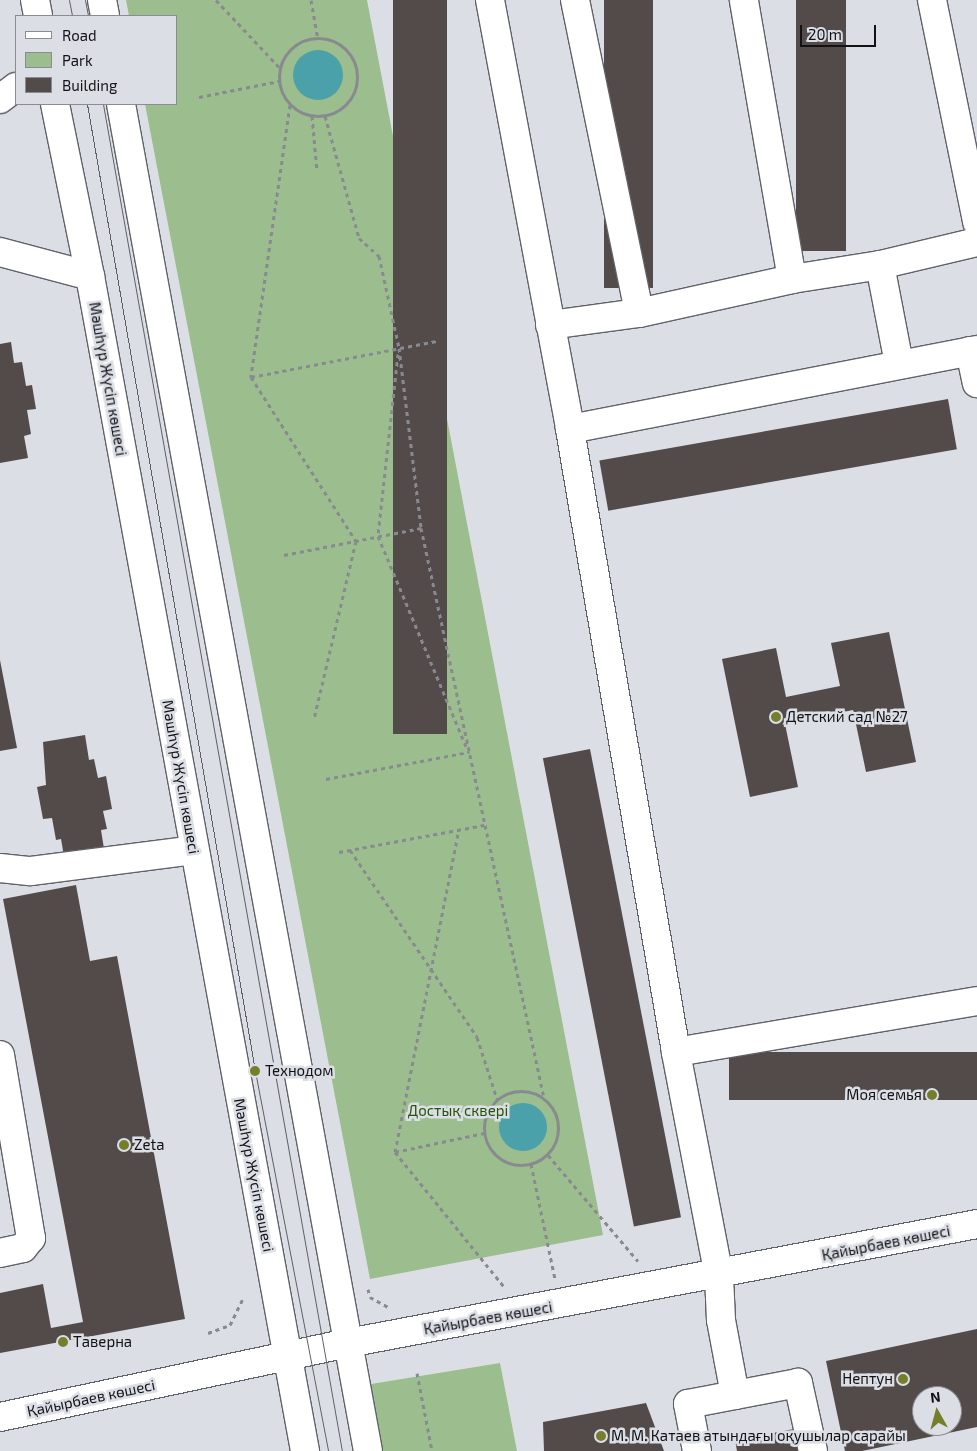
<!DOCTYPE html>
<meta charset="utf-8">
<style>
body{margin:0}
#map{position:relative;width:977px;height:1451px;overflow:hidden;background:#dcdee6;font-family:"Exo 2",sans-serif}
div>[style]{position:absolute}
.green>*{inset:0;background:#9cbe8e}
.water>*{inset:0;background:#4aa1a9}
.round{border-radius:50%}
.building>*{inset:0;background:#534b49;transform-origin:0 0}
.path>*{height:3px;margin-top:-1.5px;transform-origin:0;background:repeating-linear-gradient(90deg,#898a90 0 4px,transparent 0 8px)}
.path>.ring{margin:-1.5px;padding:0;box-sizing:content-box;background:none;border:3px solid #898a90;border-radius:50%}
.roads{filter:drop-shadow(1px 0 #606269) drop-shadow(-1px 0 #606269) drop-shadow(0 1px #606269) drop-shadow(0 -1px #606269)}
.minor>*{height:28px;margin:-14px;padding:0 14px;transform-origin:14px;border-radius:14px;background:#fff}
.tram>*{height:1px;margin:-0.5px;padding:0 0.5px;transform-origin:0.5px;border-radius:0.5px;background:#5f6065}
.dots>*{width:14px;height:14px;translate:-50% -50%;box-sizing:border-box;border:2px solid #dcdee6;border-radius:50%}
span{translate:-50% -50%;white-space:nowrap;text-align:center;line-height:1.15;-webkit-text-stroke:5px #dcdee6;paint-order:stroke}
.street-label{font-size:15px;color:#121215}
.poi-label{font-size:15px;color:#121215}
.left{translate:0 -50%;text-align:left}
.right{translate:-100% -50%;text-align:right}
.park-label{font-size:15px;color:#255408}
.legend{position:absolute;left:15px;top:15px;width:162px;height:90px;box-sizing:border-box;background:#dcdee6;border:1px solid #8b8c92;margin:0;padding:6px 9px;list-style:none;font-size:15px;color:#121215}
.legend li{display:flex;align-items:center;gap:10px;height:25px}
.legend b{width:25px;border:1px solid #8b8c92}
.north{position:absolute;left:912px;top:1386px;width:50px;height:50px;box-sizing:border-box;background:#dcdee6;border:1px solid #8b8c92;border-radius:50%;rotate:353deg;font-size:14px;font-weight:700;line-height:20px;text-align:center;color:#121215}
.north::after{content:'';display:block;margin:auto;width:18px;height:22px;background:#757f2b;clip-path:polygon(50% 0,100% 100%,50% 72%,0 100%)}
.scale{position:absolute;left:800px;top:25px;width:76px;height:22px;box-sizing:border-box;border:2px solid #121215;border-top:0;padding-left:6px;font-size:15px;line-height:18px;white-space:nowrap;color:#121215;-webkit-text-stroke:4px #dcdee6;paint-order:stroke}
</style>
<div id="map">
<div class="green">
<i style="clip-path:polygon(126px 0,367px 0,603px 1235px,370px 1279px,145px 104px,176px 104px,176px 16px,129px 16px)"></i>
<i style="clip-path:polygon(500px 1363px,517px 1451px,379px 1451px,365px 1385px)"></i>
</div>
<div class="water">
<i class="round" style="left:293px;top:50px;width:50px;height:50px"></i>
<i class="round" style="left:499px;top:1103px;width:48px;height:48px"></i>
</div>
<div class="building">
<i style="left:393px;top:0;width:54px;height:734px"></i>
<i style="left:604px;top:0;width:49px;height:288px"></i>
<i style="left:796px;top:0;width:50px;height:251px"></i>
<i style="clip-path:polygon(11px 342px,14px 363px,22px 362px,26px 386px,32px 385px,36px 409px,27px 410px,31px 434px,24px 436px,28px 458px,0 463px,0 344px)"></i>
<i style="left:948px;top:399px;width:51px;height:354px;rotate:80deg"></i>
<i style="clip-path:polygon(889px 632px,916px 762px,866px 772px,853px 710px,785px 724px,798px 787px,750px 797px,722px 659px,776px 648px,786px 697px,840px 686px,831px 643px)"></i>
<i style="clip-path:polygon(0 660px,17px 748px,0 751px)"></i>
<i style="clip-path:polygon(85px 735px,89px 760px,94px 759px,98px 778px,106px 776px,112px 809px,103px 811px,107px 829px,101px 830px,105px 855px,65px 862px,61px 839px,56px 840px,52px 818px,43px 819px,37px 787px,46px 785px,43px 742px)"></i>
<i style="left:590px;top:749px;width:477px;height:48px;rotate:79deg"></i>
<i style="clip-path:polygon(76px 885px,90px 961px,117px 956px,185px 1319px,0 1353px,0 1293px,43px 1284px,51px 1328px,83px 1322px,3px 899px)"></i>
<i style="left:977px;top:1052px;width:48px;height:248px;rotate:90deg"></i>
<i style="clip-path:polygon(evenodd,977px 1329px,977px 1427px,862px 1451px,845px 1451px,826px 1361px,977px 1329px,922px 1396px,952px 1396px,952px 1426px,922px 1426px,922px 1396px)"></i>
<i style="clip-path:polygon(646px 1403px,664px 1451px,544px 1451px,543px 1422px)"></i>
<i style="clip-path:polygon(794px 1429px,798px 1451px,737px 1451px,735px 1440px)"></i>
</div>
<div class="path">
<i style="left:216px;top:0;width:93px;rotate:46.7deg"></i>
<i style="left:311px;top:0;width:39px;rotate:80deg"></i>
<i class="ring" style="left:279px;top:38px;width:75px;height:75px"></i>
<i style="left:199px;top:97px;width:82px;rotate:-11.3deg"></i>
<i style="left:290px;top:105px;width:275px;rotate:98.2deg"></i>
<i style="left:251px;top:377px;width:189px;rotate:-11deg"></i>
<i style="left:312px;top:116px;width:55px;rotate:84.8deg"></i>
<i style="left:325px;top:116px;width:127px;rotate:74.4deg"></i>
<i style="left:359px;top:238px;width:27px;rotate:42deg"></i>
<i style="left:379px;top:256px;width:94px;rotate:77.7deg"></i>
<i style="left:399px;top:348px;width:181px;rotate:83deg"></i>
<i style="left:421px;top:528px;width:583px;rotate:77.82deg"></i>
<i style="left:398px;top:354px;width:183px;rotate:96.3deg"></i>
<i style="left:378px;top:536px;width:228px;rotate:67.3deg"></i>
<i style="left:251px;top:377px;width:195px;rotate:57.4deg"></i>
<i style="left:356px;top:541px;width:182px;rotate:103.3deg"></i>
<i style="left:284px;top:555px;width:140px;rotate:-11.1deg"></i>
<i style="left:326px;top:779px;width:146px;rotate:-10.7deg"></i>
<i style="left:350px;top:850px;width:226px;rotate:55.8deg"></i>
<i style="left:477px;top:1037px;width:65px;rotate:72.1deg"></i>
<i style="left:339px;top:852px;width:148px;rotate:-10.5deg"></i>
<i class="ring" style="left:484px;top:1091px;width:71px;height:71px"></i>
<i style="left:395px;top:1152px;width:328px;rotate:-78.8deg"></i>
<i style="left:395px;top:1152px;width:175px;rotate:51deg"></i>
<i style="left:395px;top:1152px;width:91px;rotate:-12.1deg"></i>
<i style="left:548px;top:1155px;width:139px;rotate:49.7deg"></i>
<i style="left:531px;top:1164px;width:117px;rotate:78.2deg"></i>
<i style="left:368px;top:1289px;width:8px;rotate:76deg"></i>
<i style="left:370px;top:1297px;width:21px;rotate:29deg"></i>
<i style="left:208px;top:1333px;width:23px;rotate:-20deg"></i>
<i style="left:230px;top:1325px;width:30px;rotate:-64deg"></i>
<i style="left:417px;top:1373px;width:79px;rotate:79.1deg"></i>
</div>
<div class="roads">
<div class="minor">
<i style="left:35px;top:0;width:16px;rotate:79deg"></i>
<i style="left:102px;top:0;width:16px;rotate:79deg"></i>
<i style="left:490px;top:0;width:436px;rotate:79.4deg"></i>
<i style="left:575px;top:0;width:319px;rotate:78.4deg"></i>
<i style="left:639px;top:313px;width:157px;rotate:-12.5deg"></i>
<i style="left:792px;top:279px;width:283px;rotate:-99.8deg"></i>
<i style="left:932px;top:0;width:227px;rotate:78.5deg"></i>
<i style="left:0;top:99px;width:20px;rotate:-37deg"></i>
<i style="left:55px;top:104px;width:176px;rotate:78.5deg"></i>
<i style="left:90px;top:276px;width:1195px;rotate:79.63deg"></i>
<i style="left:121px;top:104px;width:1369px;rotate:79.61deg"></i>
<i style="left:0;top:252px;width:93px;rotate:14.9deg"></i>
<i style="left:880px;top:265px;width:101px;rotate:79.1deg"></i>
<i style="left:792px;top:279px;width:89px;rotate:-9deg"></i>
<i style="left:880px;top:265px;width:100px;rotate:-13.3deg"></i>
<i style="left:550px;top:325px;width:90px;rotate:-7.7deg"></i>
<i style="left:970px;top:351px;width:33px;rotate:78deg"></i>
<i style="left:0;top:868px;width:31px;rotate:6deg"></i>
<i style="left:31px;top:871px;width:164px;rotate:-7.3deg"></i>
<i style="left:676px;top:1052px;width:305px;rotate:-9.6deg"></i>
<i style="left:0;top:1055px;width:186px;rotate:80.4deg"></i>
<i style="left:31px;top:1238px;width:13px;rotate:129deg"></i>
<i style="left:23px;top:1248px;width:24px;rotate:168deg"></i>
<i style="left:0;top:1417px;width:356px;rotate:-12deg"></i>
<i style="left:348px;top:1343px;width:640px;rotate:-10.71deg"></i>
<i style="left:697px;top:1451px;width:48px;rotate:-100.8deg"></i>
<i style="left:688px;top:1404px;width:48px;rotate:-10.8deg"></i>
<i style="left:813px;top:1451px;width:70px;rotate:-102.4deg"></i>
<i style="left:798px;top:1383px;width:64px;rotate:169.2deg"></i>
<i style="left:735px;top:1395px;width:76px;rotate:-100.6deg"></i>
<i style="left:721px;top:1320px;width:44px;rotate:-92.6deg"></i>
<i style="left:719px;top:1276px;width:228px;rotate:-100.9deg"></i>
<i style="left:676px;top:1052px;width:632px;rotate:-99.66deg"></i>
<i style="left:570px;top:429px;width:415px;rotate:-11deg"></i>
</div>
</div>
<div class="tram">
<i style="left:69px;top:0;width:16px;rotate:79deg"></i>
<i style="left:85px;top:0;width:16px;rotate:79deg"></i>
<i style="left:87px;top:104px;width:981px;rotate:80.14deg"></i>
<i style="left:255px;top:1071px;width:387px;rotate:79.1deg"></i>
<i style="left:103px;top:104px;width:1368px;rotate:79.94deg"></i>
</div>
<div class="dots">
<i style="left:776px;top:717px;background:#757f2b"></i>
<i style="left:255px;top:1071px;background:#757f2b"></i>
<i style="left:932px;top:1095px;background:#757f2b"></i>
<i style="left:124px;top:1145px;background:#757f2b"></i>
<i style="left:63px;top:1342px;background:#757f2b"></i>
<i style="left:903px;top:1379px;background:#757f2b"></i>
<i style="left:601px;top:1436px;background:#757f2b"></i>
</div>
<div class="street-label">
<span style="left:108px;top:379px;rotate:80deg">Мәшһүр Жүсіп көшесі</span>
<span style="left:181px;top:777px;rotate:80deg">Мәшһүр Жүсіп көшесі</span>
<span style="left:254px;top:1175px;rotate:79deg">Мәшһүр Жүсіп көшесі</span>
<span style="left:886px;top:1243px;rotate:-11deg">Қайырбаев көшесі</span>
<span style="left:488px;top:1318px;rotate:-10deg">Қайырбаев көшесі</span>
<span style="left:91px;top:1398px;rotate:-12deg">Қайырбаев көшесі</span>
</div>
<div class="poi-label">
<span class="left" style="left:786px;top:717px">Детский сад №27</span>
<span class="left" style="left:265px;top:1071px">Технодом</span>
<span class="right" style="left:922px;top:1095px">Моя семья</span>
<span class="left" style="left:134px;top:1145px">Zeta</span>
<span class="left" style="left:73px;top:1342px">Таверна</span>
<span class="right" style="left:893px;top:1379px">Нептун</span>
<span class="left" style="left:611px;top:1436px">М. М. Катаев атындағы оқушылар сарайы</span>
</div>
<div class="park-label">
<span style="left:458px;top:1111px">Достық сквері</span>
</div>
<ul class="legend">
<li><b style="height:6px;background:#fff"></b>Road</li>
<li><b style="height:14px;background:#9cbe8e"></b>Park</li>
<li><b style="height:14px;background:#534b49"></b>Building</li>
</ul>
<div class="north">N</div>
<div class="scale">20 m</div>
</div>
